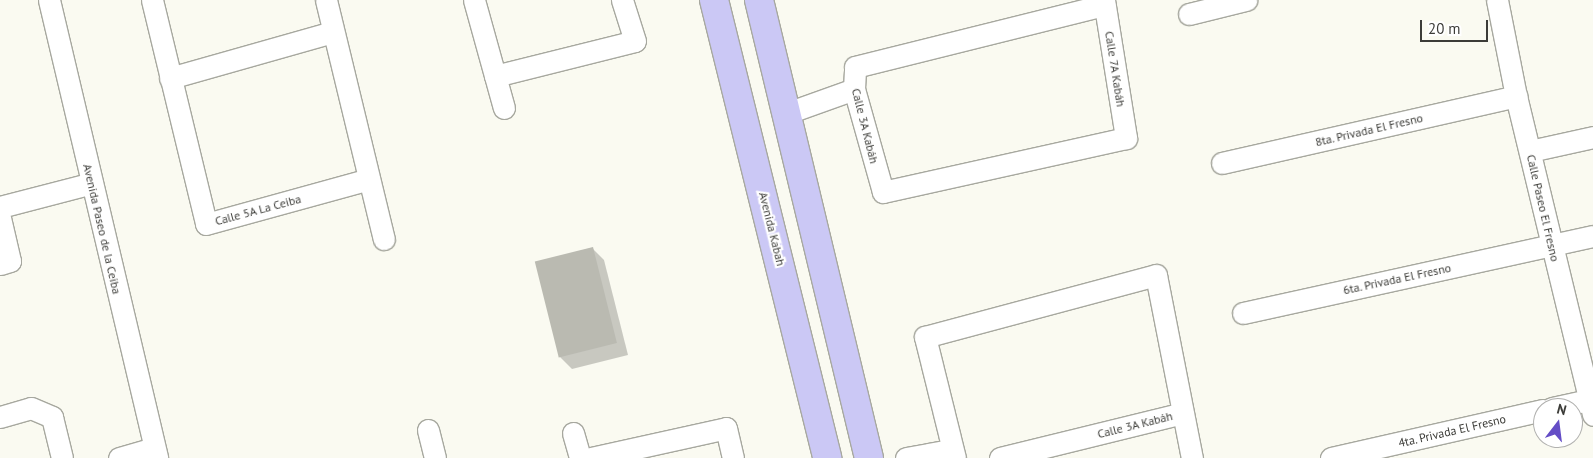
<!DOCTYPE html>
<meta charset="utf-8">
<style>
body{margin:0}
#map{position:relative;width:1593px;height:458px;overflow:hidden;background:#fafaf1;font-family:"PT Sans",sans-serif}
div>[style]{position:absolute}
.shadow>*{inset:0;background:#0003}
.building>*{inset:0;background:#babab1;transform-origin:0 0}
.roads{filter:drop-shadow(1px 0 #a7a89f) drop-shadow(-1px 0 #a7a89f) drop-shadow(0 1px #a7a89f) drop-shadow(0 -1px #a7a89f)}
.street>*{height:21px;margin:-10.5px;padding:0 10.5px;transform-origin:10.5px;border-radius:10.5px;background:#fff}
.primary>*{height:28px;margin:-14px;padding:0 14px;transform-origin:14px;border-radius:14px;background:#cbc8f5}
span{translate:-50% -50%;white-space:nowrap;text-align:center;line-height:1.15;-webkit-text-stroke:4.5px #fff;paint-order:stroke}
.street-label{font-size:12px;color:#3c3c38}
.north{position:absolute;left:1533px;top:398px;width:50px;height:50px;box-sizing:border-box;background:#fff;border:1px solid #b1b1af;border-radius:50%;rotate:15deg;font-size:14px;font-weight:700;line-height:20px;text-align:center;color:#3c3c38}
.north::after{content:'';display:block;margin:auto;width:18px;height:22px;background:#644dc6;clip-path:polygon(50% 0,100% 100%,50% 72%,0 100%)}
.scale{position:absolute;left:1420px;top:20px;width:68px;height:22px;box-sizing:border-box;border:2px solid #3c3c38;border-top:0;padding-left:6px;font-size:15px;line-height:18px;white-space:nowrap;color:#3c3c38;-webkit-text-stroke:4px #fff;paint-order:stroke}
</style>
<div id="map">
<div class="shadow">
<i style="clip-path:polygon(592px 248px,604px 260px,628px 355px,572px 369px,560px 357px,537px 262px)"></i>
</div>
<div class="building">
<i style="left:593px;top:247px;width:99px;height:60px;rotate:76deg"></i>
</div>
<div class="roads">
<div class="street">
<i style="left:49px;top:0;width:471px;rotate:76.7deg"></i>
<i style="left:152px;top:0;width:230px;rotate:76.4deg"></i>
<i style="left:206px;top:224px;width:169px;rotate:-15.4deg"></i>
<i style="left:326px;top:0;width:246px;rotate:76.4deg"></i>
<i style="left:474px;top:0;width:112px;rotate:74.5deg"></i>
<i style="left:1104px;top:0;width:140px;rotate:80.9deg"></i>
<i style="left:1126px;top:138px;width:249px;rotate:167.5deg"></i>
<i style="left:883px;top:192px;width:107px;rotate:-105.7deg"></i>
<i style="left:854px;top:89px;width:22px;rotate:-87deg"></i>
<i style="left:855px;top:67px;width:257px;rotate:-14deg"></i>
<i style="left:1497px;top:0;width:98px;rotate:78.8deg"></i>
<i style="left:1516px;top:96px;width:328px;rotate:76.4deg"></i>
<i style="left:1189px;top:14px;width:59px;rotate:-13.8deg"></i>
<i style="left:495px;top:76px;width:144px;rotate:-14deg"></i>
<i style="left:635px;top:41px;width:43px;rotate:-107.6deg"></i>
<i style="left:170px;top:78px;width:169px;rotate:-15.8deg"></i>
<i style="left:787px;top:113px;width:71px;rotate:-19.7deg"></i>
<i style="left:1530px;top:151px;width:65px;rotate:-12.5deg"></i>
<i style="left:1222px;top:163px;width:302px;rotate:-12.8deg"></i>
<i style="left:0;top:207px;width:95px;rotate:-14.6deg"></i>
<i style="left:0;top:218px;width:44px;rotate:76.9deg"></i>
<i style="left:10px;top:261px;width:10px;rotate:163deg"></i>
<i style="left:1243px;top:313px;width:358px;rotate:-12.4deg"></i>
<i style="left:1552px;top:408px;width:42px;rotate:-12.4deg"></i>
<i style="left:0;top:417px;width:32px;rotate:-16deg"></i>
<i style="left:31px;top:408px;width:23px;rotate:23deg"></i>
<i style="left:52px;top:417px;width:42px;rotate:76.3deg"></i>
<i style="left:428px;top:430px;width:29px;rotate:76deg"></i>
<i style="left:573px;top:433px;width:26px;rotate:74deg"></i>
<i style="left:119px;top:458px;width:36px;rotate:-16deg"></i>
<i style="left:591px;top:458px;width:138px;rotate:-12.5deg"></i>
<i style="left:726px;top:428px;width:31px;rotate:77deg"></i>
<i style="left:906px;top:458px;width:46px;rotate:-10.1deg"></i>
<i style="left:955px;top:458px;width:125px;rotate:-103.9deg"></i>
<i style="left:925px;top:337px;width:239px;rotate:-15deg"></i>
<i style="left:1156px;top:275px;width:187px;rotate:78.9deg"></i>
<i style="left:1000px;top:458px;width:188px;rotate:-13.8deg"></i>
<i style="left:1331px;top:458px;width:217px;rotate:-12.8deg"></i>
</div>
<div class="primary">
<i style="left:714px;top:0;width:472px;rotate:76.1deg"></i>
<i style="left:759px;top:0;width:471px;rotate:76.5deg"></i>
</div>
</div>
<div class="street-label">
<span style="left:1115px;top:69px;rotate:81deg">Calle 7A Kabáh</span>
<span style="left:865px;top:126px;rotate:76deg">Calle 3A Kabáh</span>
<span style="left:1369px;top:130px;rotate:-13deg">8ta. Privada El Fresno</span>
<span style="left:1543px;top:208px;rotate:77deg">Calle Paseo El Fresno</span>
<span style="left:258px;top:210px;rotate:-15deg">Calle 5A La Ceiba</span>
<span style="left:102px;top:229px;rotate:77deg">Avenida Paseo de la Ceiba</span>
<span style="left:772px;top:229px;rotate:76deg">Avenida Kabah</span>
<span style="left:1397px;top:279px;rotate:-12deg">6ta. Privada El Fresno</span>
<span style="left:1135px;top:425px;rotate:-14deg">Calle 3A Kabáh</span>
<span style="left:1452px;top:431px;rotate:-13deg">4ta. Privada El Fresno</span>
</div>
<div class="north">N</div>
<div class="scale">20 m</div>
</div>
